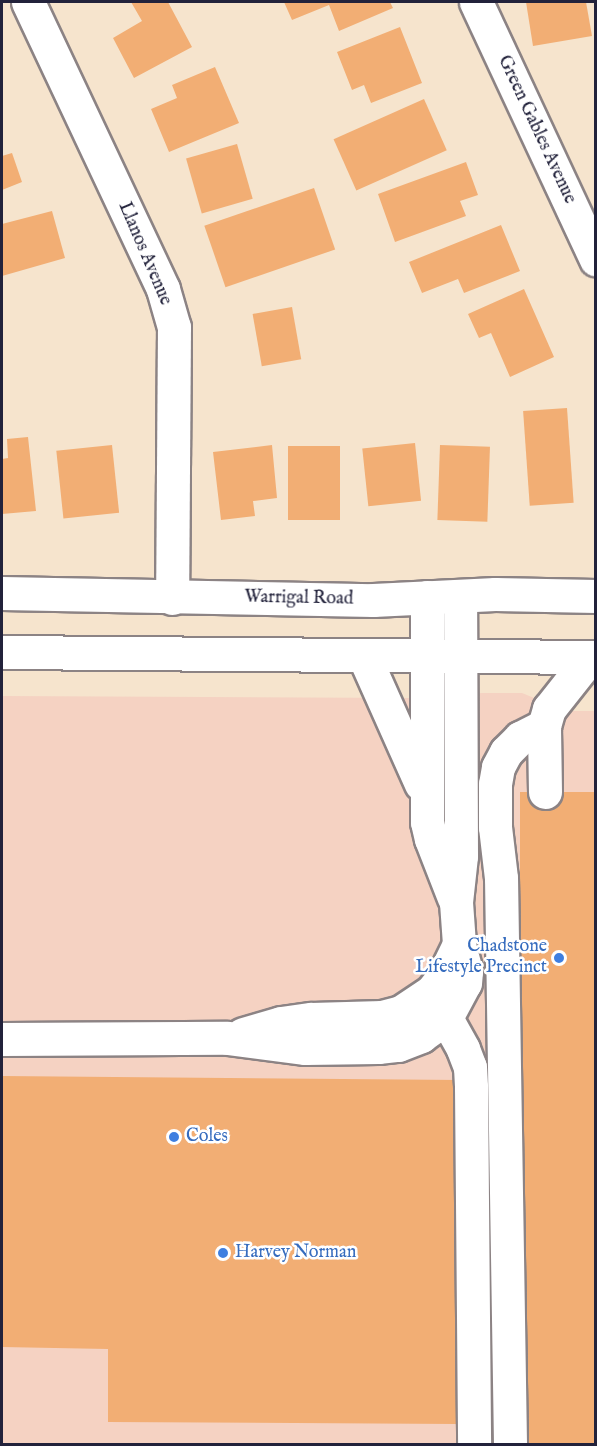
<!DOCTYPE html>
<style>
body{margin:0}
#map{position:relative;width:597px;height:1446px;overflow:hidden;background:#f6e4cd;font-family:"IM FELL English",serif}
div>[style]{position:absolute}
.built>*{inset:0;background:#f5d2c2}
.building>*{inset:0;background:#f2ae74;transform-origin:0 0}
.roads{filter:drop-shadow(2px 0 #8c8384) drop-shadow(-2px 0 #8c8384) drop-shadow(0 2px #8c8384) drop-shadow(0 -2px #8c8384)}
.minor>*{height:33px;margin:-16.5px;padding:0 16.5px;transform-origin:16.5px;border-radius:16.5px;background:#fff}
.highway>*{height:33px;margin:-16.5px;padding:0 16.5px;transform-origin:16.5px;border-radius:16.5px;background:#fff}
.dots>*{width:16px;height:16px;translate:-50% -50%;box-sizing:border-box;border:3px solid #fff;border-radius:50%}
span{translate:-50% -50%;white-space:nowrap;text-align:center;line-height:1.15;-webkit-text-stroke:5px #fff;paint-order:stroke}
.street-label{font-size:18px;color:#22223b}
.shop-label{font-size:18px;color:#366cbe}
.right{translate:-100% -50%;text-align:right}
.left{translate:0 -50%;text-align:left}
.frame{position:absolute;inset:0;border:3px solid #22223b;pointer-events:none}
</style>
<div id="map">
<div class="built">
<i style="clip-path:polygon(482px 693px,522px 693px,566px 711px,595px 711px,595px 1444px,2px 1444px,2px 696px,408px 698px)"></i>
</div>
<div class="building">
<i style="clip-path:polygon(131px 2px,168px 2px,192px 47px,134px 78px,113px 38px,142px 21px)"></i>
<i style="clip-path:polygon(284px 2px,390px 2px,393px 8px,339px 31px,329px 5px,292px 20px)"></i>
<i style="clip-path:polygon(526px 2px,586px 2px,592px 36px,533px 46px)"></i>
<i style="clip-path:polygon(400px 27px,422px 83px,371px 103px,364px 85px,352px 90px,337px 52px)"></i>
<i style="clip-path:polygon(215px 67px,239px 123px,169px 152px,151px 109px,177px 98px,172px 85px)"></i>
<i style="left:424px;top:99px;width:56px;height:99px;rotate:66deg"></i>
<i style="left:237px;top:144px;width:57px;height:53px;rotate:74deg"></i>
<i style="clip-path:polygon(12px 153px,22px 182px,2px 190px,2px 156px)"></i>
<i style="clip-path:polygon(466px 162px,478px 195px,460px 201px,466px 216px,395px 242px,378px 194px)"></i>
<i style="left:314px;top:188px;width:65px;height:116px;rotate:71deg"></i>
<i style="clip-path:polygon(52px 211px,65px 258px,2px 276px,2px 224px)"></i>
<i style="clip-path:polygon(501px 225px,520px 271px,464px 293px,458px 279px,422px 293px,409px 262px)"></i>
<i style="clip-path:polygon(524px 289px,554px 357px,510px 377px,491px 333px,479px 338px,468px 314px)"></i>
<i style="left:292px;top:307px;width:53px;height:40px;rotate:80deg"></i>
<i style="left:567px;top:408px;width:95px;height:44px;rotate:86deg"></i>
<i style="clip-path:polygon(28px 437px,36px 511px,2px 514px,2px 459px,8px 458px,7px 439px)"></i>
<i style="left:415px;top:443px;width:58px;height:53px;rotate:84deg"></i>
<i style="left:112px;top:445px;width:68px;height:56px;rotate:84deg"></i>
<i style="clip-path:polygon(272px 445px,277px 498px,253px 501px,255px 516px,221px 520px,213px 452px)"></i>
<i style="left:440px;top:445px;width:50px;height:75px;rotate:2deg"></i>
<i style="left:288px;top:446px;width:52px;height:74px"></i>
<i style="left:520px;top:792px;width:76px;height:652px"></i>
<i style="clip-path:polygon(2px 1076px,460px 1080px,457px 1424px,108px 1422px,108px 1349px,2px 1347px)"></i>
</div>
<div class="roads">
<div class="minor">
<i style="left:28px;top:2px;width:317px;rotate:64.8deg"></i>
<i style="left:163px;top:289px;width:40px;rotate:74deg"></i>
<i style="left:174px;top:327px;width:271px;rotate:90.4deg"></i>
<i style="left:476px;top:2px;width:284px;rotate:65deg"></i>
<i style="left:427px;top:597px;width:225px;rotate:90deg"></i>
<i style="left:427px;top:822px;width:17px;rotate:77deg"></i>
<i style="left:431px;top:839px;width:63px;rotate:68.7deg"></i>
<i style="left:364px;top:656px;width:140px;rotate:66deg"></i>
<i style="left:545px;top:792px;width:66px;rotate:-90.9deg"></i>
<i style="left:544px;top:726px;width:18px;rotate:-74deg"></i>
<i style="left:549px;top:709px;width:66px;rotate:-51.7deg"></i>
<i style="left:446px;top:1018px;width:35px;rotate:61deg"></i>
<i style="left:463px;top:1049px;width:19px;rotate:69deg"></i>
<i style="left:470px;top:1067px;width:20px;rotate:87deg"></i>
<i style="left:471px;top:1087px;width:357px;rotate:89.5deg"></i>
<i style="left:243px;top:1034px;width:40px;rotate:-16deg"></i>
<i style="left:281px;top:1023px;width:30px;rotate:-8deg"></i>
<i style="left:311px;top:1019px;width:71px;rotate:-1.6deg"></i>
<i style="left:382px;top:1017px;width:20px;rotate:-15deg"></i>
<i style="left:401px;top:1012px;width:37px;rotate:-34deg"></i>
<i style="left:432px;top:991px;width:18px;rotate:-52deg"></i>
<i style="left:443px;top:977px;width:37px;rotate:-64deg"></i>
<i style="left:2px;top:1039px;width:225px;rotate:-0.3deg"></i>
<i style="left:227px;top:1038px;width:79px;rotate:7.3deg"></i>
<i style="left:305px;top:1048px;width:73px;rotate:-0.8deg"></i>
<i style="left:378px;top:1047px;width:20px;rotate:-6deg"></i>
<i style="left:398px;top:1045px;width:25px;rotate:-21deg"></i>
<i style="left:421px;top:1036px;width:31px;rotate:-36deg"></i>
<i style="left:446px;top:1018px;width:40px;rotate:-62deg"></i>
<i style="left:465px;top:983px;width:12px;rotate:-85deg"></i>
<i style="left:466px;top:971px;width:28px;rotate:-105deg"></i>
<i style="left:459px;top:944px;width:42px;rotate:-94.1deg"></i>
<i style="left:456px;top:902px;width:46px;rotate:-83.8deg"></i>
<i style="left:461px;top:856px;width:260px;rotate:-90.2deg"></i>
<i style="left:510px;top:1444px;width:566px;rotate:-90.91deg"></i>
<i style="left:501px;top:878px;width:51px;rotate:-96.7deg"></i>
<i style="left:495px;top:827px;width:43px;rotate:-90deg"></i>
<i style="left:495px;top:784px;width:17px;rotate:-80deg"></i>
<i style="left:498px;top:767px;width:17px;rotate:-62deg"></i>
<i style="left:506px;top:752px;width:20px;rotate:-45deg"></i>
<i style="left:520px;top:738px;width:27px;rotate:-27deg"></i>
</div>
<div class="highway">
<i style="left:2px;top:593px;width:371px;rotate:1.1deg"></i>
<i style="left:373px;top:600px;width:122px;rotate:-2.8deg"></i>
<i style="left:495px;top:594px;width:101px;rotate:1.1deg"></i>
<i style="left:2px;top:652px;width:594px;rotate:0.48deg"></i>
</div>
</div>
<div class="dots">
<i style="left:559px;top:958px;background:#3f7fe0"></i>
<i style="left:174px;top:1137px;background:#3f7fe0"></i>
<i style="left:223px;top:1253px;background:#3f7fe0"></i>
</div>
<div class="street-label">
<span style="left:536px;top:130px;rotate:65deg">Green Gables Avenue</span>
<span style="left:144px;top:254px;rotate:67deg">Llanos Avenue</span>
<span style="left:299px;top:599px;rotate:1deg">Warrigal Road</span>
</div>
<div class="shop-label">
<span class="right" style="left:547px;top:958px">Chadstone<br>Lifestyle Precinct</span>
<span class="left" style="left:186px;top:1137px">Coles</span>
<span class="left" style="left:235px;top:1253px">Harvey Norman</span>
</div>
<div class="frame"></div>
</div>
